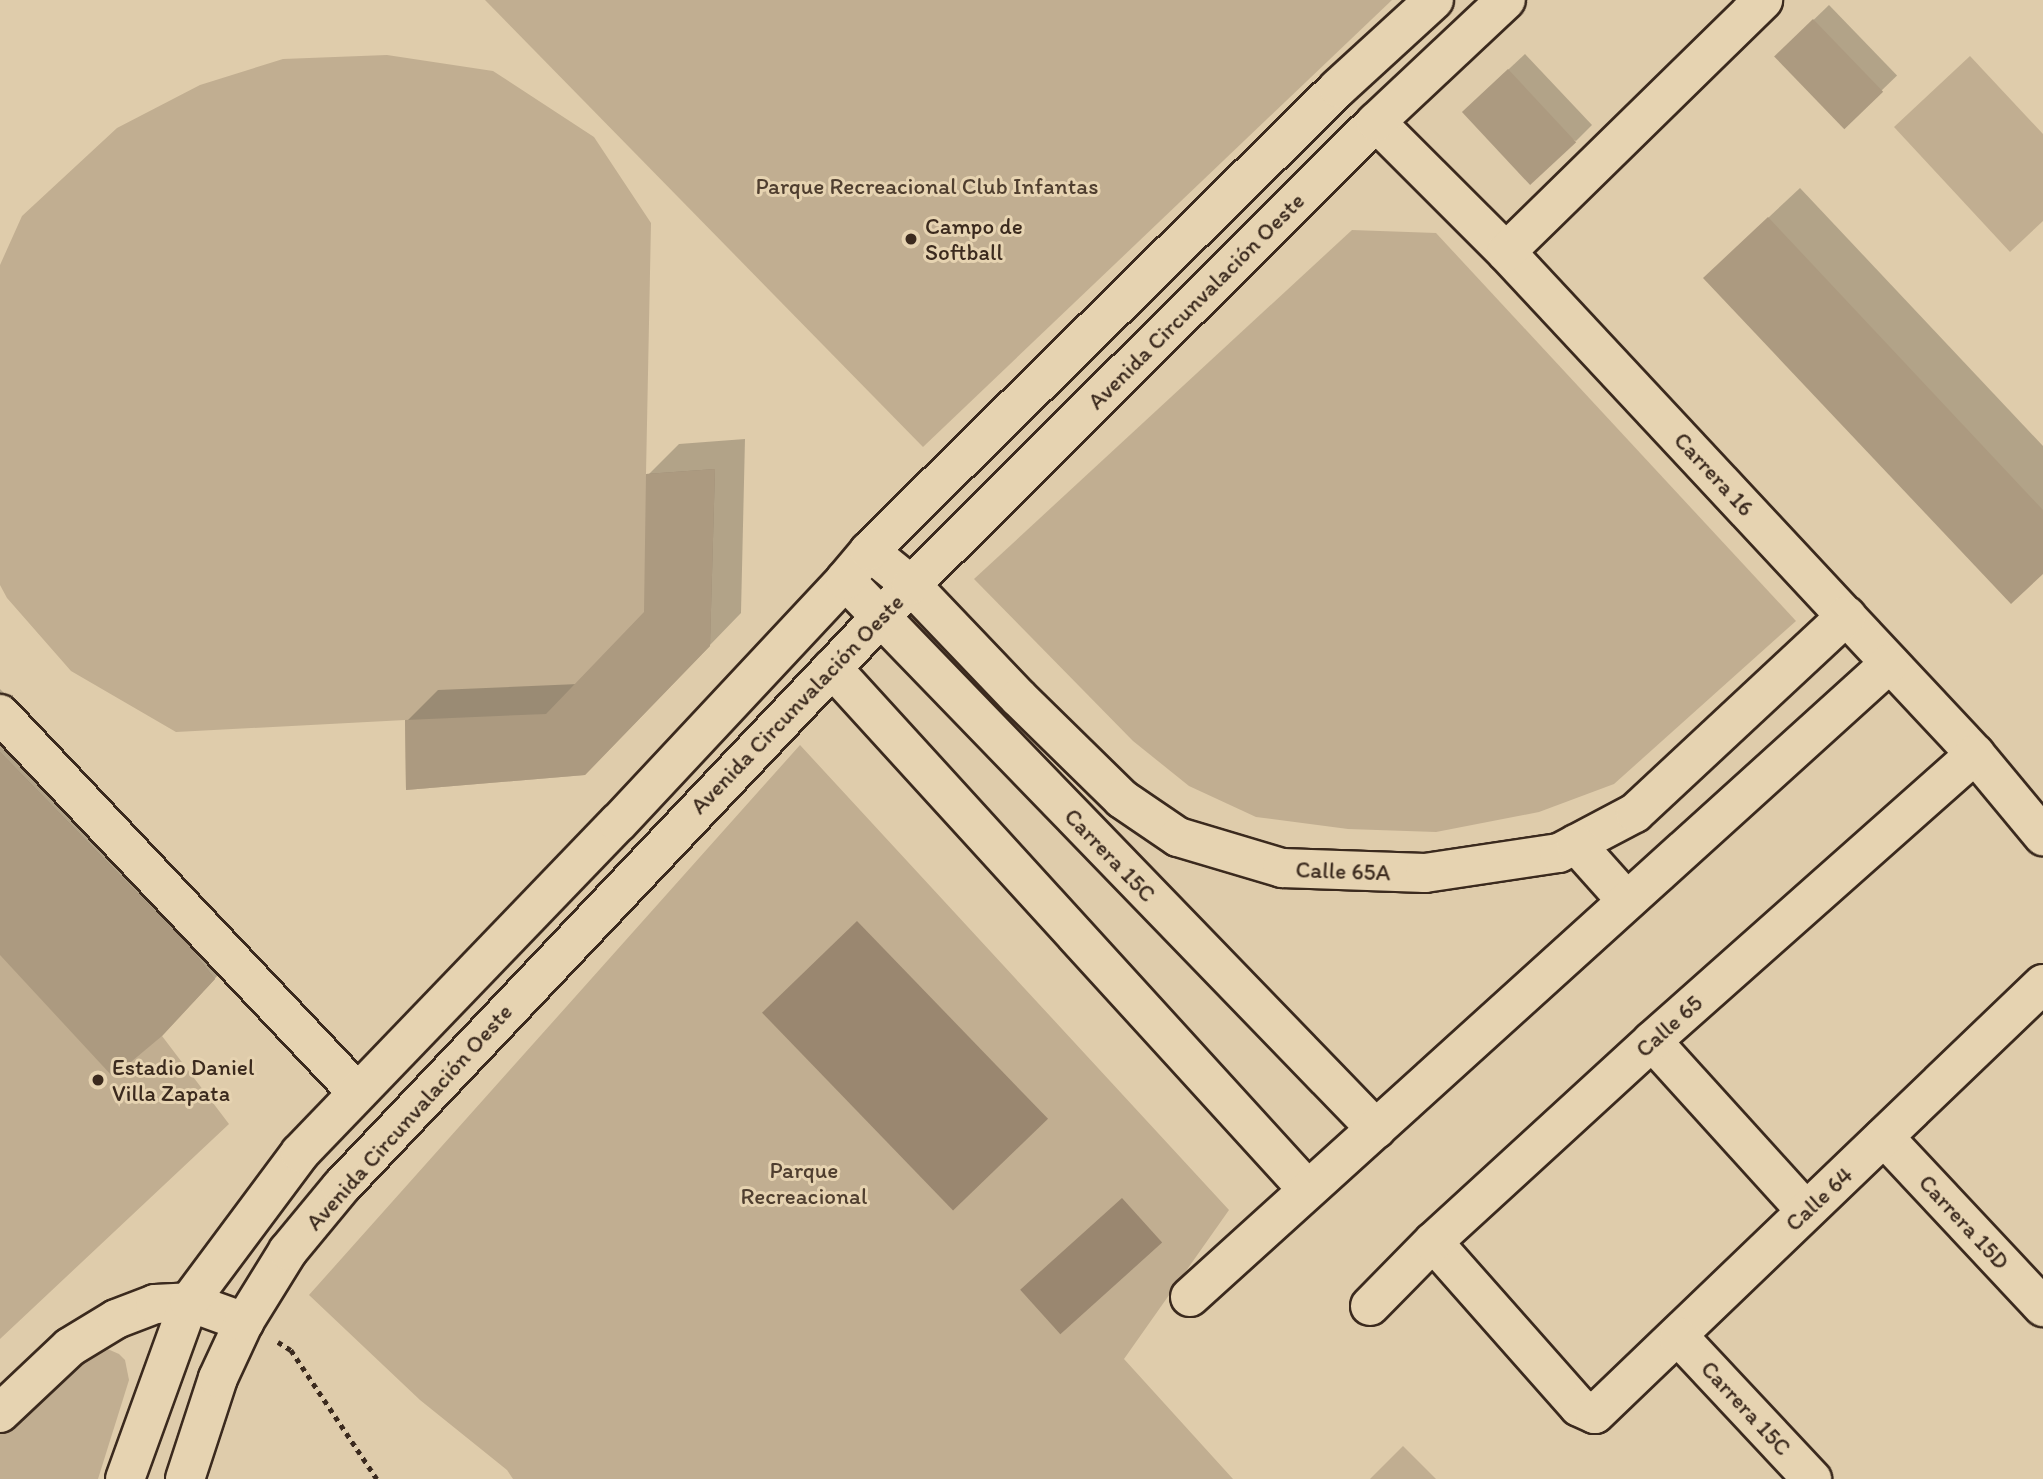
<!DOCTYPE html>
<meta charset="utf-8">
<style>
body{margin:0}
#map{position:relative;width:2043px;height:1479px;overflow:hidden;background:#dfccab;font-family:Itim,sans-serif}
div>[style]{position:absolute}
.green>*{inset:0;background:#c1ae91}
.water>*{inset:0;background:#9a8770;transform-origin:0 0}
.shadow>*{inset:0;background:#0003;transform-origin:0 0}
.building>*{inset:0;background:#ac9a80;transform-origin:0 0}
.path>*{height:4.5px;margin-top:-2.25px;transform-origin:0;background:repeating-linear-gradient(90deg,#3b2a1e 0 5px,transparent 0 10px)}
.roads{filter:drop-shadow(2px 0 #3b2a1e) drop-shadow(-2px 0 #3b2a1e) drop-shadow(0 2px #3b2a1e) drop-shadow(0 -2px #3b2a1e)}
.minor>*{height:38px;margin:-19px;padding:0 19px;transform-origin:19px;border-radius:19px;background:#e6d3b1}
.major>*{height:38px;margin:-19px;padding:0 19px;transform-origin:19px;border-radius:19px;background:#e6d3b1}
.dots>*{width:19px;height:19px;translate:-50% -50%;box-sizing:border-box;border:4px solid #e6d3b1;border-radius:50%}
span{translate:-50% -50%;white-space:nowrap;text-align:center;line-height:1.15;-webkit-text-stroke:6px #e6d3b1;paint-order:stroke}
.park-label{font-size:23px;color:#4f3e2f}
.poi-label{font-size:23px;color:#3b2a1e}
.left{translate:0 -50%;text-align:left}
.street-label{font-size:23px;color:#3b2a1e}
</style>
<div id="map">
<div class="green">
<i style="clip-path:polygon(485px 0,1392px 0,923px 447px)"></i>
<i style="clip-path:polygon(387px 55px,493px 71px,594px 137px,651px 223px,646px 474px,715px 469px,710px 646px,585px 775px,406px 790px,405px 720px,176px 732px,71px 671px,7px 598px,0 585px,0 265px,22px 216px,117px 128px,200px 85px,283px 59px)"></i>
<i style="clip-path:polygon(1970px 56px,2043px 134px,2043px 221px,2010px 252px,1894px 127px)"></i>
<i style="clip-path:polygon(1352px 230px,1436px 233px,1796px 621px,1614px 784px,1539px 812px,1436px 832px,1348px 829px,1256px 817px,1189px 786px,1133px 741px,974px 579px)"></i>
<i style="clip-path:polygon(800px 745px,1229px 1210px,1124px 1359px,1233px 1479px,513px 1479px,507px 1470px,420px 1400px,309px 1295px)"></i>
<i style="clip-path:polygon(0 752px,187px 944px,215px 979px,162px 1036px,229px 1124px,0 1339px)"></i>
<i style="clip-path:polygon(103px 1347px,119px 1354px,125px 1360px,129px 1380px,98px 1479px,0 1479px,0 1429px,81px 1356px)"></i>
<i style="clip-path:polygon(1403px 1446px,1436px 1479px,1370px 1479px)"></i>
</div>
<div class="water">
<i style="left:857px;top:921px;width:275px;height:132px;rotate:46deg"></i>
<i style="left:1122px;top:1198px;width:60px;height:137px;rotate:48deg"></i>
</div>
<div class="shadow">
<i style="left:1829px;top:5px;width:98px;height:74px;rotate:46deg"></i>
<i style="clip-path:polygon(1525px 54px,1592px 125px,1576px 141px,1480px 96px)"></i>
<i style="clip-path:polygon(1800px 188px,2043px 446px,2043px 571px,1737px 247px)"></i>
<i style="clip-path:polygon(745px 439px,741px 613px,616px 742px,407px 721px,438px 690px,578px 684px,646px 613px,648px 475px,679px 444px)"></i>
<i style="clip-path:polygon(0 689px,218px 913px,245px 946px,193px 1002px,0 953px)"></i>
</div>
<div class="building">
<i style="left:1813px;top:19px;width:101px;height:54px;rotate:46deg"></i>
<i style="left:1508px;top:69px;width:100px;height:63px;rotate:47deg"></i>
<i style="clip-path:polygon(1768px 217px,2043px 510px,2043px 574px,2011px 604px,1703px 278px)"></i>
<i style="clip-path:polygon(715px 469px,710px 646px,585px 775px,406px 790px,405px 720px,546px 714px,644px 612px,646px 474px)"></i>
<i style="clip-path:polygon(0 752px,187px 944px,215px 979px,162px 1036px,113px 1077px,0 955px)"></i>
</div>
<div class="path">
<i style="left:278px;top:1342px;width:15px;rotate:32deg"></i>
<i style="left:291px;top:1350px;width:155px;rotate:56.3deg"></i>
</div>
<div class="roads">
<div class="minor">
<i style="left:1376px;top:122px;width:184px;rotate:45deg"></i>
<i style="left:1506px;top:252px;width:498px;rotate:47deg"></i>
<i style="left:1846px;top:616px;width:189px;rotate:46.9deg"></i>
<i style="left:1975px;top:754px;width:107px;rotate:50.3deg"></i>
<i style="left:1506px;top:252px;width:360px;rotate:-44.4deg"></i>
<i style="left:869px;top:551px;width:54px;rotate:39deg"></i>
<i style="left:911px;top:585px;width:156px;rotate:46.3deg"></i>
<i style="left:1019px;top:698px;width:144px;rotate:44.4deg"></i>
<i style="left:1122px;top:799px;width:68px;rotate:34.2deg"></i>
<i style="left:1178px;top:837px;width:109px;rotate:16.6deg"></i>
<i style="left:1282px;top:868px;width:143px;rotate:2deg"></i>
<i style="left:1425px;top:873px;width:135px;rotate:-8.5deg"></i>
<i style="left:1559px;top:853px;width:86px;rotate:-27.8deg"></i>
<i style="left:1635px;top:813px;width:289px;rotate:-43deg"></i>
<i style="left:845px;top:580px;width:764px;rotate:45.95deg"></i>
<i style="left:832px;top:668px;width:706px;rotate:47.64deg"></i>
<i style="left:0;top:714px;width:520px;rotate:46.64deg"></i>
<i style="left:1576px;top:844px;width:76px;rotate:48.2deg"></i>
<i style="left:1652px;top:1041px;width:228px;rotate:47.8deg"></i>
<i style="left:1884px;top:1137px;width:233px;rotate:46.9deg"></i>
<i style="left:1433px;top:1242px;width:220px;rotate:48.5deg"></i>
<i style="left:1579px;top:1407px;width:17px;rotate:24deg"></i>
<i style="left:1595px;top:1414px;width:621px;rotate:-43.83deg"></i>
<i style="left:1190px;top:1297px;width:944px;rotate:-42.17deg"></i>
<i style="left:1370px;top:1306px;width:90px;rotate:-45.5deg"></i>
<i style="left:1433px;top:1242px;width:297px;rotate:-42.5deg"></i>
<i style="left:1652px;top:1041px;width:432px;rotate:-41.6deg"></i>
<i style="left:1679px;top:1337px;width:195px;rotate:46.9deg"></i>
<i style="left:0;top:1413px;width:96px;rotate:-43.3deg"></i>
<i style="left:70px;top:1347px;width:54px;rotate:-31.3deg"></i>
<i style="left:116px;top:1319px;width:42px;rotate:-21deg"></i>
<i style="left:155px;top:1304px;width:34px;rotate:-3deg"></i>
<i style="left:189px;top:1302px;width:59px;rotate:20deg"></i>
</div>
<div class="major">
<i style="left:125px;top:1479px;width:188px;rotate:-70.1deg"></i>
<i style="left:189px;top:1302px;width:186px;rotate:-53.3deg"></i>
<i style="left:300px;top:1153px;width:458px;rotate:-46.1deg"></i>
<i style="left:618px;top:823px;width:333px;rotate:-46.9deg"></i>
<i style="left:845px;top:580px;width:38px;rotate:-50deg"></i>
<i style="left:869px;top:551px;width:659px;rotate:-44.63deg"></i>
<i style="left:1338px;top:88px;width:130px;rotate:-42.5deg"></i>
<i style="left:185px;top:1479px;width:106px;rotate:-71.9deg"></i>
<i style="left:218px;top:1378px;width:62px;rotate:-65.1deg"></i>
<i style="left:244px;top:1322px;width:84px;rotate:-58.2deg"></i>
<i style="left:288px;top:1251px;width:83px;rotate:-50.4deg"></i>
<i style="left:341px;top:1187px;width:829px;rotate:-46.56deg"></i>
<i style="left:911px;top:585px;width:656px;rotate:-44.88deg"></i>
<i style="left:1376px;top:122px;width:178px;rotate:-43.2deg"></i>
</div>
</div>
<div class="dots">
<i style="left:911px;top:239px;background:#3b2a1e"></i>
<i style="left:98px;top:1080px;background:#3b2a1e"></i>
</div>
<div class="park-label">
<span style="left:927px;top:186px">Parque Recreacional Club Infantas</span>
<span style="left:804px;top:1183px">Parque<br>Recreacional</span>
</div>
<div class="poi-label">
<span class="left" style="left:925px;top:239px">Campo de<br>Softball</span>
<span class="left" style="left:112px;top:1080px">Estadio Daniel<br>Villa Zapata</span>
</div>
<div class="street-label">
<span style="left:1196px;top:301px;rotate:-45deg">Avenida Circunvalación Oeste</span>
<span style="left:1714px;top:474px;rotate:47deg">Carrera 16</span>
<span style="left:797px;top:704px;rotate:-46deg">Avenida Circunvalación Oeste</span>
<span style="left:1110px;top:855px;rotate:46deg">Carrera 15C</span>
<span style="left:1343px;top:871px;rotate:2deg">Calle 65A</span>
<span style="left:1669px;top:1026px;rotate:-42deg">Calle 65</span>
<span style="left:409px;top:1117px;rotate:-48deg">Avenida Circunvalación Oeste</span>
<span style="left:1819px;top:1199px;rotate:-43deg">Calle 64</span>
<span style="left:1964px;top:1222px;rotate:47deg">Carrera 15D</span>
<span style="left:1746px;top:1408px;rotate:47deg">Carrera 15C</span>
</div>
</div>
